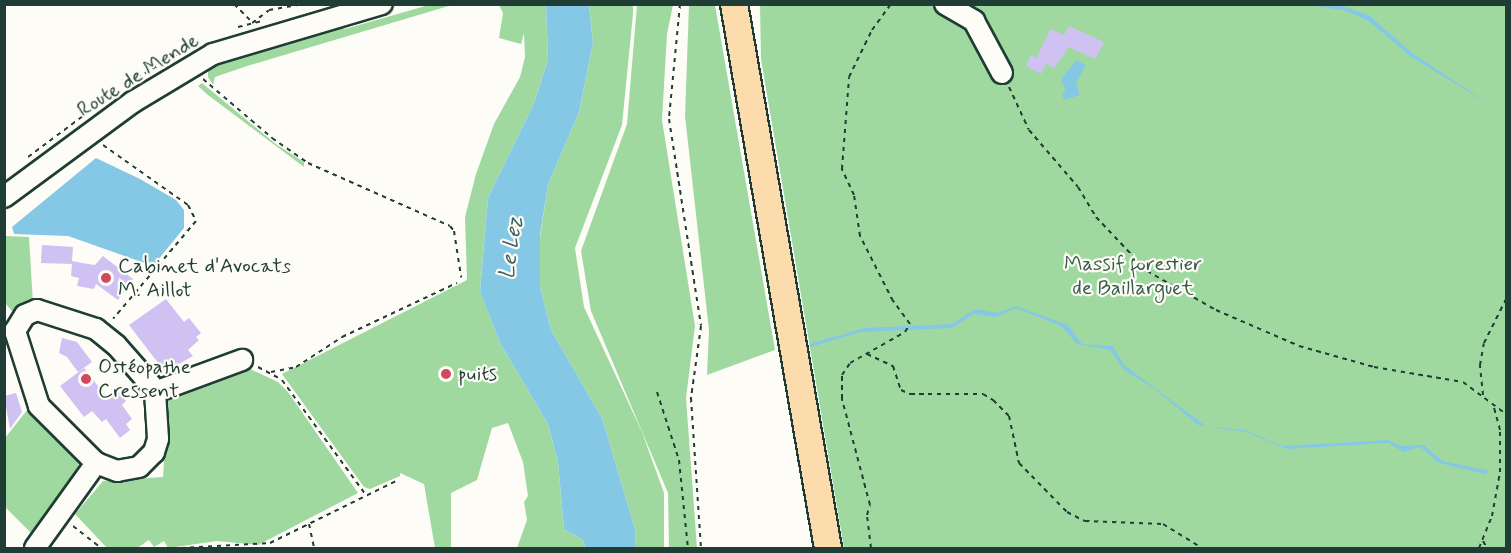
<!DOCTYPE html>
<meta charset="utf-8">
<style>
body{margin:0}
#map{position:relative;width:1511px;height:553px;overflow:hidden;background:#fdfcf7;font-family:Mynerve,sans-serif}
div>[style]{position:absolute}
.green>*{inset:0;background:#a0d99f}
.water>*{inset:0;background:#85c8e6}
.building>*{inset:0;background:#d0c1f3}
.path>*{height:2px;margin-top:-1px;transform-origin:0;background:repeating-linear-gradient(90deg,#1f3d34 0 4.5px,transparent 0 9px)}
.roads{filter:drop-shadow(2px 0 #1f3d34) drop-shadow(-2px 0 #1f3d34) drop-shadow(0 2px #1f3d34) drop-shadow(0 -2px #1f3d34)}
.minor>*{height:20px;margin:-10px;padding:0 10px;transform-origin:10px;border-radius:10px;background:#fdfcf7}
.major>*{height:26px;margin:-13px;padding:0 13px;transform-origin:13px;border-radius:13px;background:#fcdcac}
.dots>*{width:16px;height:16px;translate:-50% -50%;box-sizing:border-box;border:3px solid #fdfcf7;border-radius:50%}
span{translate:-50% -50%;white-space:nowrap;text-align:center;line-height:1.15;-webkit-text-stroke:4.5px #fdfcf7;paint-order:stroke}
.street-label{font-size:21px;color:#1f3d34}
.park-label{font-size:21px;color:#395c49}
.poi-label{font-size:21px;color:#1f3d34}
.left{translate:0 -50%;text-align:left}
.water-label{font-size:22px;color:#386060;font-style:italic}
.frame{position:absolute;inset:0;border:6px solid #1f3d34;pointer-events:none}
</style>
<div id="map">
<div class="green">
<i style="clip-path:polygon(429px 5px,452px 5px,247px 66px,215px 77px,213px 85px,208px 77px,208px 69px,279px 42px,339px 26px,345px 29px)"></i>
<i style="clip-path:polygon(499px 5px,546px 5px,548px 60px,534px 103px,488px 198px,480px 290px,500px 343px,548px 424px,558px 462px,564px 529px,583px 540px,585px 548px,517px 548px,527px 520px,524px 502px,528px 496px,523px 462px,508px 423px,492px 428px,477px 480px,451px 493px,451px 548px,435px 548px,424px 484px,400px 473px,400px 476px,370px 489px,364px 487px,282px 374px,467px 280px,465px 217px,476px 174px,494px 124px,520px 77px,525px 57px,524px 33px,521px 44px,499px 38px,503px 13px)"></i>
<i style="clip-path:polygon(589px 5px,633px 5px,633px 14px,622px 125px,575px 248px,584px 307px,642px 432px,664px 493px,664px 548px,636px 548px,635px 529px,602px 418px,551px 330px,540px 286px,540px 237px,548px 185px,579px 112px,593px 43px)"></i>
<i style="clip-path:polygon(637px 5px,673px 5px,667px 34px,662px 120px,695px 326px,686px 398px,697px 548px,669px 548px,668px 493px,591px 311px,581px 251px,627px 124px)"></i>
<i style="clip-path:polygon(689px 5px,715px 5px,775px 350px,707px 375px,709px 330px,685px 116px)"></i>
<i style="clip-path:polygon(760px 5px,1506px 5px,1506px 548px,844px 548px,761px 59px)"></i>
<i style="clip-path:polygon(202px 83px,277px 145px,304px 162px,304px 167px,208px 95px,198px 86px)"></i>
<i style="clip-path:polygon(5px 236px,29px 237px,33px 304px,16px 316px,5px 303px)"></i>
<i style="clip-path:polygon(244px 366px,278px 382px,288px 392px,358px 493px,258px 545px,217px 541px,168px 548px,164px 541px,154px 547px,149px 540px,137px 548px,107px 548px,75px 514px,103px 481px,163px 477px,168px 395px)"></i>
<i style="clip-path:polygon(31px 405px,75px 450px,79px 462px,77px 473px,32px 534px,5px 507px,5px 438px)"></i>
</div>
<div class="water">
<i style="clip-path:polygon(546px 5px,589px 5px,593px 43px,579px 112px,548px 185px,540px 235px,540px 286px,551px 330px,602px 418px,635px 529px,636px 548px,585px 548px,583px 540px,564px 529px,558px 462px,548px 424px,500px 343px,480px 291px,488px 198px,534px 103px,548px 60px)"></i>
<i style="clip-path:polygon(1310px 5px,1340px 5px,1370px 16px,1412px 53px,1495px 108px,1410px 56px,1370px 22px,1347px 11px)"></i>
<i style="clip-path:polygon(1076px 60px,1086px 65px,1076px 83px,1080px 95px,1064px 100px,1062px 94px,1066px 92px,1061px 79px)"></i>
<i style="clip-path:polygon(96px 158px,140px 179px,176px 200px,184px 210px,184px 228px,153px 266px,68px 236px,14px 234px,12px 227px)"></i>
<i style="clip-path:polygon(1016px 306px,1068px 325px,1082px 344px,1113px 346px,1124px 365px,1206px 426px,1245px 430px,1282px 446px,1388px 440px,1401px 446px,1424px 445px,1442px 461px,1490px 471px,1485px 474px,1439px 463px,1420px 447px,1403px 452px,1389px 443px,1287px 449px,1246px 432px,1198px 425px,1155px 389px,1124px 370px,1110px 350px,1077px 344px,1061px 326px,1016px 308px,996px 317px,974px 314px,952px 328px,861px 332px,811px 347px,809px 344px,865px 328px,952px 324px,975px 309px,998px 313px)"></i>
</div>
<div class="building">
<i style="clip-path:polygon(1069px 26px,1104px 42px,1095px 59px,1069px 47px,1054px 68px,1046px 64px,1041px 74px,1026px 66px,1031px 55px,1036px 58px,1051px 29px,1064px 35px)"></i>
<i style="clip-path:polygon(42px 245px,73px 247px,72px 261px,82px 263px,95px 265px,103px 256px,133px 279px,118px 300px,96px 284px,94px 289px,77px 286px,79px 278px,71px 276px,72px 264px,41px 263px)"></i>
<i style="clip-path:polygon(166px 299px,184px 322px,189px 318px,201px 333px,196px 337px,199px 340px,188px 350px,193px 356px,165px 372px,129px 325px)"></i>
<i style="clip-path:polygon(62px 338px,77px 342px,92px 362px,78px 372px,67px 357px,59px 353px)"></i>
<i style="clip-path:polygon(84px 368px,108px 399px,118px 391px,126px 401px,122px 405px,132px 419px,126px 424px,130px 430px,120px 438px,106px 419px,102px 422px,92px 411px,84px 417px,60px 386px)"></i>
<i style="clip-path:polygon(16px 393px,22px 412px,10px 429px,4px 396px)"></i>
</div>
<div class="path">
<i style="left:234px;top:4px;width:27px;rotate:45deg"></i>
<i style="left:680px;top:4px;width:116px;rotate:95.5deg"></i>
<i style="left:669px;top:119px;width:209px;rotate:81.2deg"></i>
<i style="left:701px;top:326px;width:73px;rotate:97.9deg"></i>
<i style="left:691px;top:398px;width:150px;rotate:86.2deg"></i>
<i style="left:252px;top:23px;width:21px;rotate:-37deg"></i>
<i style="left:269px;top:10px;width:35px;rotate:-10deg"></i>
<i style="left:238px;top:27px;width:25px;rotate:-14deg"></i>
<i style="left:137px;top:78px;width:63px;rotate:-30.7deg"></i>
<i style="left:203px;top:79px;width:91px;rotate:40.5deg"></i>
<i style="left:272px;top:138px;width:44px;rotate:34.8deg"></i>
<i style="left:308px;top:163px;width:155px;rotate:23.9deg"></i>
<i style="left:450px;top:226px;width:6px;rotate:51deg"></i>
<i style="left:454px;top:231px;width:47px;rotate:81.3deg"></i>
<i style="left:1009px;top:87px;width:47px;rotate:65.1deg"></i>
<i style="left:1029px;top:130px;width:75px;rotate:49.3deg"></i>
<i style="left:1078px;top:187px;width:35px;rotate:59deg"></i>
<i style="left:1096px;top:217px;width:74px;rotate:46.6deg"></i>
<i style="left:1147px;top:271px;width:79px;rotate:29.5deg"></i>
<i style="left:1216px;top:310px;width:90px;rotate:23.4deg"></i>
<i style="left:1299px;top:346px;width:78px;rotate:15.6deg"></i>
<i style="left:1374px;top:367px;width:90px;rotate:9.6deg"></i>
<i style="left:1463px;top:382px;width:54px;rotate:36.7deg"></i>
<i style="left:103px;top:145px;width:104px;rotate:35.2deg"></i>
<i style="left:188px;top:205px;width:18px;rotate:63deg"></i>
<i style="left:196px;top:221px;width:128px;rotate:130.3deg"></i>
<i style="left:28px;top:157px;width:84px;rotate:-36.7deg"></i>
<i style="left:867px;top:354px;width:29px;rotate:25deg"></i>
<i style="left:893px;top:366px;width:25px;rotate:72deg"></i>
<i style="left:901px;top:390px;width:10px;rotate:24deg"></i>
<i style="left:910px;top:394px;width:73px"></i>
<i style="left:983px;top:394px;width:12px;rotate:31deg"></i>
<i style="left:993px;top:400px;width:23px;rotate:45deg"></i>
<i style="left:1009px;top:416px;width:48px;rotate:78deg"></i>
<i style="left:1019px;top:463px;width:69px;rotate:45.6deg"></i>
<i style="left:1067px;top:512px;width:20px;rotate:27deg"></i>
<i style="left:1085px;top:521px;width:78px;rotate:2.2deg"></i>
<i style="left:1163px;top:524px;width:46px;rotate:31.6deg"></i>
<i style="left:258px;top:367px;width:27px;rotate:28deg"></i>
<i style="left:282px;top:380px;width:141px;rotate:53.9deg"></i>
<i style="left:271px;top:372px;width:25px;rotate:-11deg"></i>
<i style="left:296px;top:367px;width:55px;rotate:-33.1deg"></i>
<i style="left:342px;top:337px;width:127px;rotate:-25.2deg"></i>
<i style="left:657px;top:392px;width:71px;rotate:72.1deg"></i>
<i style="left:679px;top:460px;width:88px;rotate:84.2deg"></i>
<i style="left:1483px;top:395px;width:30px;rotate:-96deg"></i>
<i style="left:1480px;top:365px;width:22px;rotate:-80deg"></i>
<i style="left:1484px;top:343px;width:49px;rotate:-63.4deg"></i>
<i style="left:309px;top:524px;width:25px;rotate:78deg"></i>
<i style="left:73px;top:526px;width:36px;rotate:38deg"></i>
<i style="left:1483px;top:541px;width:8px;rotate:60deg"></i>
<i style="left:181px;top:548px;width:89px;rotate:-3.2deg"></i>
<i style="left:270px;top:543px;width:143px;rotate:-26.2deg"></i>
<i style="left:871px;top:548px;width:33px;rotate:-97deg"></i>
<i style="left:867px;top:515px;width:10px;rotate:-73deg"></i>
<i style="left:870px;top:505px;width:110px;rotate:-104.8deg"></i>
<i style="left:842px;top:399px;width:24px;rotate:-90deg"></i>
<i style="left:842px;top:375px;width:14px;rotate:-56deg"></i>
<i style="left:850px;top:363px;width:63px;rotate:-29.4deg"></i>
<i style="left:905px;top:332px;width:9px;rotate:-58deg"></i>
<i style="left:910px;top:324px;width:29px;rotate:-126deg"></i>
<i style="left:893px;top:301px;width:73px;rotate:-116.9deg"></i>
<i style="left:860px;top:236px;width:41px;rotate:-98.3deg"></i>
<i style="left:854px;top:195px;width:29px;rotate:-115deg"></i>
<i style="left:842px;top:169px;width:92px;rotate:-85.6deg"></i>
<i style="left:849px;top:77px;width:52px;rotate:-63.9deg"></i>
<i style="left:872px;top:30px;width:32px;rotate:-54deg"></i>
<i style="left:1479px;top:548px;width:35px;rotate:-68deg"></i>
<i style="left:1492px;top:516px;width:45px;rotate:-79.7deg"></i>
<i style="left:1500px;top:472px;width:42px;rotate:-90deg"></i>
<i style="left:1500px;top:430px;width:24px;rotate:-105deg"></i>
</div>
<div class="roads">
<div class="minor">
<i style="left:945px;top:4px;width:34px;rotate:30deg"></i>
<i style="left:974px;top:21px;width:59px;rotate:61.7deg"></i>
<i style="left:4px;top:197px;width:160px;rotate:-36.4deg"></i>
<i style="left:133px;top:102px;width:93px;rotate:-31deg"></i>
<i style="left:213px;top:54px;width:176px;rotate:-16.5deg"></i>
<i style="left:37px;top:310px;width:62px;rotate:17.9deg"></i>
<i style="left:96px;top:329px;width:26px;rotate:39deg"></i>
<i style="left:116px;top:345px;width:53px;rotate:48.8deg"></i>
<i style="left:151px;top:385px;width:8px;rotate:60deg"></i>
<i style="left:155px;top:392px;width:47px;rotate:86.3deg"></i>
<i style="left:158px;top:439px;width:14px;rotate:107deg"></i>
<i style="left:154px;top:452px;width:21px;rotate:135deg"></i>
<i style="left:139px;top:467px;width:22px;rotate:170deg"></i>
<i style="left:117px;top:471px;width:22px;rotate:-159deg"></i>
<i style="left:96px;top:463px;width:81px;rotate:-135deg"></i>
<i style="left:39px;top:406px;width:79px;rotate:-107.7deg"></i>
<i style="left:15px;top:331px;width:19px;rotate:-58deg"></i>
<i style="left:25px;top:315px;width:13px;rotate:-23deg"></i>
<i style="left:155px;top:392px;width:93px;rotate:-20.2deg"></i>
<i style="left:35px;top:548px;width:105px;rotate:-54.3deg"></i>
</div>
<div class="major">
<i style="left:734px;top:4px;width:552px;rotate:80.2deg"></i>
</div>
</div>
<div class="dots">
<i style="left:106px;top:278px;background:#d1495b"></i>
<i style="left:446px;top:374px;background:#d1495b"></i>
<i style="left:86px;top:379px;background:#d1495b"></i>
</div>
<div class="street-label">
<span style="left:138px;top:75px;rotate:-32deg">Route de Mende</span>
</div>
<div class="park-label">
<span style="left:1133px;top:276px">Massif forestier<br>de Baillarguet</span>
</div>
<div class="poi-label">
<span class="left" style="left:118px;top:278px">Cabinet d'Avocats<br>M. Aillot</span>
<span class="left" style="left:98px;top:379px">Ostéopathe<br>Cressent</span>
<span class="left" style="left:458px;top:374px">puits</span>
</div>
<div class="water-label">
<span style="left:512px;top:248px;rotate:-82deg">Le Lez</span>
</div>
<div class="frame"></div>
</div>
